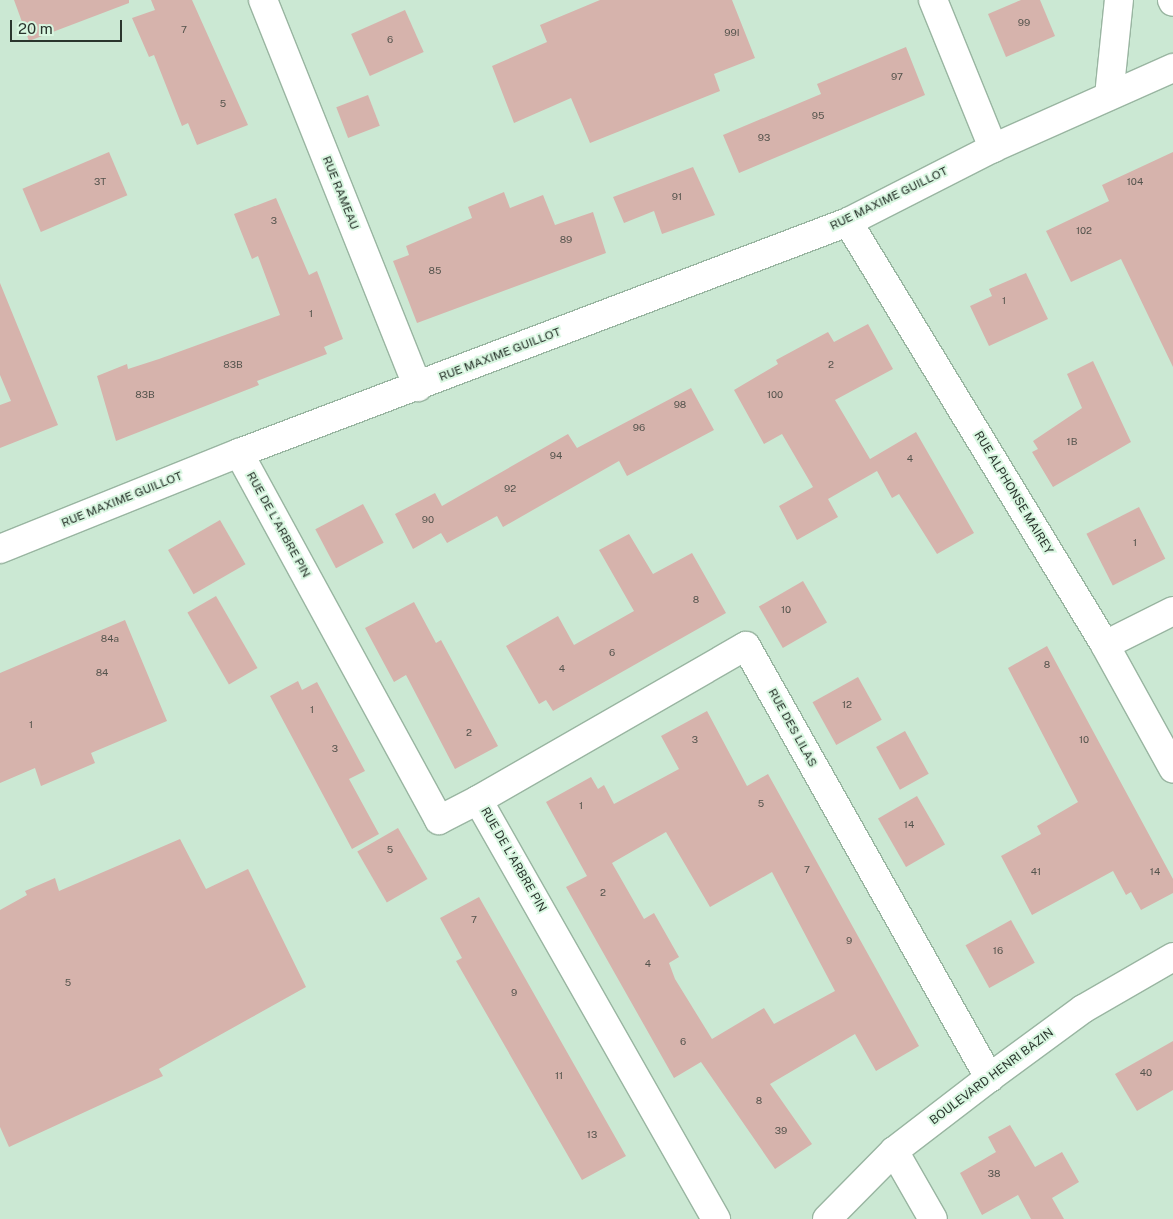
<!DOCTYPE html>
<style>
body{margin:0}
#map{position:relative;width:1173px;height:1219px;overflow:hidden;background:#cbe8d3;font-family:"Public Sans",sans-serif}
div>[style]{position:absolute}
.building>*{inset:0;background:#d6b3ac;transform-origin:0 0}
.roads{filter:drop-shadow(1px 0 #99b5a1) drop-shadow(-1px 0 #99b5a1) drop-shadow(0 1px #99b5a1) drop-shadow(0 -1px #99b5a1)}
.street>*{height:28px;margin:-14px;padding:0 14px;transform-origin:14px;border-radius:14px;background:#fff}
.secondary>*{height:28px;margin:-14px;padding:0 14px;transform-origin:14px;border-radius:14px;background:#fff}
span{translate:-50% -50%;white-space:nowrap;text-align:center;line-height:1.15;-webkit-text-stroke:4px #d8f6e0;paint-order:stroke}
.number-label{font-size:10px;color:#55544d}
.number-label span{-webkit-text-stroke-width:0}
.street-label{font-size:12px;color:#2a352d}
.scale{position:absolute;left:10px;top:20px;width:112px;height:22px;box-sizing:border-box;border:2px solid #2a352d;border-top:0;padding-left:6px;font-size:15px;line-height:18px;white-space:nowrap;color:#2a352d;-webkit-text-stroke:4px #d8f6e0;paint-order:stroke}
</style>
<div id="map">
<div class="building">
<i style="clip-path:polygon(14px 0,129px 0,129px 3px,29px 41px)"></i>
<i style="clip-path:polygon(151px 0,192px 0,248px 125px,197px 145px,188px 123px,182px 126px,154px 55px,149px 57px,132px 18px,155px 10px)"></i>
<i style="clip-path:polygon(600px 0,732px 0,755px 58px,714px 74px,720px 91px,590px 143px,571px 98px,514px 123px,492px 66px,547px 42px,540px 25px)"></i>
<i style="clip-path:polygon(1021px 0,1040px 0,1055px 36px,1006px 57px,988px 14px)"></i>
<i style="left:405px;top:10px;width:46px;height:59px;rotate:66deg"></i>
<i style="clip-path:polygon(906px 47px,925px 95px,739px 173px,723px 135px,821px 94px,817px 84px)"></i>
<i style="left:368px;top:95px;width:33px;height:34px;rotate:69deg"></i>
<i style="left:109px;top:152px;width:47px;height:94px;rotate:67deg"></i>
<i style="clip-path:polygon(1173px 152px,1173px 367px,1121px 259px,1071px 282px,1046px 231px,1109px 201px,1102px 185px)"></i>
<i style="clip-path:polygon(693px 167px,715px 215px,662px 234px,654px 211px,624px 223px,613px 197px)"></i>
<i style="clip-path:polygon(504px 192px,510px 208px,543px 195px,555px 225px,593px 212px,606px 253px,417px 323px,393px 261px,409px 255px,406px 246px,472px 218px,468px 207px)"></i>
<i style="clip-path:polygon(276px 198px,309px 275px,317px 271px,343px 339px,324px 347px,327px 354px,257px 381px,259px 385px,116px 441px,97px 376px,127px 364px,128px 369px,159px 359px,280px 315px,258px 256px,252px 259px,234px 214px)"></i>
<i style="clip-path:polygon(1026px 273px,1048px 319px,989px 346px,970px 306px,992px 296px,989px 289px)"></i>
<i style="clip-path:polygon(0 283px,58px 425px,0 448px,0 405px,11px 401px,0 375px)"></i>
<i style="clip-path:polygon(868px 324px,893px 369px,835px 400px,870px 459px,916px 432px,974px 533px,937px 554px,899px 494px,892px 498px,877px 471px,828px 499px,838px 517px,797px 540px,779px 506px,813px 487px,782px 434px,764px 444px,734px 390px,778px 364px,776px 360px,828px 332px,834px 342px)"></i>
<i style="clip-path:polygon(1093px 361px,1131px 442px,1053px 487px,1032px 452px,1038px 449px,1033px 441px,1082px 408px,1067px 374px)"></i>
<i style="clip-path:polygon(691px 388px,714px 430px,627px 476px,619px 461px,503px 527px,497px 516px,447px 543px,441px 533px,413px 549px,395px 514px,435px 493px,442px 506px,568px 434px,577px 448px)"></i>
<i style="left:363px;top:504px;width:44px;height:54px;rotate:62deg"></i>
<i style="left:1139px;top:507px;width:58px;height:59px;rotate:63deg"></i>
<i style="left:220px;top:520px;width:51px;height:60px;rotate:60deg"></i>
<i style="clip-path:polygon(629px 534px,653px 574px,692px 553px,726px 613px,553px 711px,546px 700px,539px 704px,506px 646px,558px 616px,574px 645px,634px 611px,599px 550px)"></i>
<i style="left:803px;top:581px;width:48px;height:51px;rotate:60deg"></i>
<i style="left:216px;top:596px;width:83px;height:33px;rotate:60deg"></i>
<i style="clip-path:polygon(414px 602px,436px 643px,441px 640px,498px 746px,455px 769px,406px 675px,394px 682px,365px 628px)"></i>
<i style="clip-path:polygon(125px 620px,167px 721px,91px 753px,95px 763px,41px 786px,35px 768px,0 783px,0 673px)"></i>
<i style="clip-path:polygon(1047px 646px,1173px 879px,1173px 893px,1141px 910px,1131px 892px,1126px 895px,1113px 871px,1032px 915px,1001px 856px,1041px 834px,1037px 826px,1078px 802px,1008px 668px)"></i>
<i style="left:858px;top:677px;width:49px;height:52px;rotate:61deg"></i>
<i style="clip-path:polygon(298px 681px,302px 690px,317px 682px,365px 771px,349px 779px,379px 834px,352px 849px,270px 696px)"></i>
<i style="clip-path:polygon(evenodd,707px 711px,747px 786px,768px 774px,919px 1046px,876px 1071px,855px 1034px,770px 1084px,812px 1144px,775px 1169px,701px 1062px,674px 1078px,566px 887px,587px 876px,546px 802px,591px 777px,598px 789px,604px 785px,614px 804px,679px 769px,661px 736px,707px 711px,666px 832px,710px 907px,772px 872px,835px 991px,774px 1024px,764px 1008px,712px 1039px,675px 979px,669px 963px,679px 957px,654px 913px,644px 919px,612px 863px,666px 832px)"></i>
<i style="left:905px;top:731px;width:49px;height:33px;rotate:61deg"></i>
<i style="left:917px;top:796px;width:56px;height:45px;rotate:60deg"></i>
<i style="left:398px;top:828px;width:59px;height:47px;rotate:60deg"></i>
<i style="clip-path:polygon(180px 839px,206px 889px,248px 869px,306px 987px,159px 1069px,163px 1076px,9px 1147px,0 1127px,0 910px,27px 895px,25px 891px,55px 878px,59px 891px)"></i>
<i style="clip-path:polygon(479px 897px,626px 1156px,582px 1180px,456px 961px,462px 958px,440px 918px)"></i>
<i style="left:1011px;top:920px;width:49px;height:52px;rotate:61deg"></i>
<i style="clip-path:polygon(1173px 1041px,1173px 1090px,1137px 1111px,1115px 1074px)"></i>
<i style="clip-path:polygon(1010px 1125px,1035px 1167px,1062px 1152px,1079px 1182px,1052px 1198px,1064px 1219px,1031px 1219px,1018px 1195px,982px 1215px,960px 1173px,996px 1152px,988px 1137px)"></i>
</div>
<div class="roads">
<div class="street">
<i style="left:263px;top:0;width:417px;rotate:68.2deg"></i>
<i style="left:933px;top:0;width:160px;rotate:67.9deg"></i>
<i style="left:1172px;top:0;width:2px;rotate:63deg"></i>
<i style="left:1109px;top:96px;width:97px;rotate:-84.1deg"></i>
<i style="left:848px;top:222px;width:495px;rotate:58.7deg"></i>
<i style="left:1105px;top:645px;width:141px;rotate:61.1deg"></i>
<i style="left:239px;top:453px;width:418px;rotate:61.4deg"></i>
<i style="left:439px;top:820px;width:44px;rotate:-27.1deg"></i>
<i style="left:478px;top:800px;width:482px;rotate:60.4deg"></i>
<i style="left:1105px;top:645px;width:76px;rotate:-26.6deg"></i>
<i style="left:478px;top:800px;width:309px;rotate:-29.9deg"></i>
<i style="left:746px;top:646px;width:496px;rotate:60.6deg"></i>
<i style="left:894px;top:1151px;width:78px;rotate:60.2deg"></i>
<i style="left:827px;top:1219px;width:95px;rotate:-45.4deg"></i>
<i style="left:894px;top:1151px;width:120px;rotate:-37.5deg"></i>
<i style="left:989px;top:1078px;width:117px;rotate:-36.3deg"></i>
<i style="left:1083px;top:1009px;width:104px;rotate:-30deg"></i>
</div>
<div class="secondary">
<i style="left:0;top:549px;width:258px;rotate:-21.9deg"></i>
<i style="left:239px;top:453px;width:651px;rotate:-20.77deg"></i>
<i style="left:848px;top:222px;width:163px;rotate:-27deg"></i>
<i style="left:993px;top:148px;width:197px;rotate:-24deg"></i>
</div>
</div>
<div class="number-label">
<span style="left:1024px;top:23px">99</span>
<span style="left:184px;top:30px">7</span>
<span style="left:732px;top:33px">99I</span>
<span style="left:390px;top:40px">6</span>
<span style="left:897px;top:77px">97</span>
<span style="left:223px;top:104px">5</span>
<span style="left:818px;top:116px">95</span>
<span style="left:764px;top:138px">93</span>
<span style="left:100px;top:182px">3T</span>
<span style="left:1135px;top:182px">104</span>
<span style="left:677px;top:197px">91</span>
<span style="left:274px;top:221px">3</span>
<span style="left:1084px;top:231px">102</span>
<span style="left:566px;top:240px">89</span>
<span style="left:435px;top:271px">85</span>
<span style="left:1004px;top:301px">1</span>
<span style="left:311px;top:314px">1</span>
<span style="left:233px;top:365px">83B</span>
<span style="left:831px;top:365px">2</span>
<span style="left:145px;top:395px">83B</span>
<span style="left:775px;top:395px">100</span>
<span style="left:680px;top:405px">98</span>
<span style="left:639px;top:428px">96</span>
<span style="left:1072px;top:442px">1B</span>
<span style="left:556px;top:456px">94</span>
<span style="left:910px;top:459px">4</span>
<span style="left:510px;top:489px">92</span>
<span style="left:428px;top:520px">90</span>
<span style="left:1135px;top:543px">1</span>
<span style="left:696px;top:600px">8</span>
<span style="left:786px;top:610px">10</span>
<span style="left:110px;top:639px">84a</span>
<span style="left:612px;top:653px">6</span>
<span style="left:1047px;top:665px">8</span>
<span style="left:562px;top:669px">4</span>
<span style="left:102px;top:673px">84</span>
<span style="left:847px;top:705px">12</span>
<span style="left:312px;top:710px">1</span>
<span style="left:31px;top:725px">1</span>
<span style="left:469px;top:733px">2</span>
<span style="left:695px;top:740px">3</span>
<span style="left:1084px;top:740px">10</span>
<span style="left:335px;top:749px">3</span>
<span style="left:761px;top:804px">5</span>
<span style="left:581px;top:806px">1</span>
<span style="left:909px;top:825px">14</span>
<span style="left:390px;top:850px">5</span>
<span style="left:807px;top:870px">7</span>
<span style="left:1036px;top:872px">41</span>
<span style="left:1155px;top:872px">14</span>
<span style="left:603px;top:893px">2</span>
<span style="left:474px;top:920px">7</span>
<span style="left:849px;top:941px">9</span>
<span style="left:998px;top:951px">16</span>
<span style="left:648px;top:964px">4</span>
<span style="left:68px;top:983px">5</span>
<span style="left:514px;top:993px">9</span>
<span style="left:683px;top:1042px">6</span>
<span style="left:1146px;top:1073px">40</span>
<span style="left:559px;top:1076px">11</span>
<span style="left:759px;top:1101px">8</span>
<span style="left:781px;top:1131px">39</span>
<span style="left:592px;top:1135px">13</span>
<span style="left:994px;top:1174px">38</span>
</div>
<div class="street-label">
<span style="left:340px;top:193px;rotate:68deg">RUE RAMEAU</span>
<span style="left:889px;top:199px;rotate:-26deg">RUE MAXIME GUILLOT</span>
<span style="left:500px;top:355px;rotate:-21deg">RUE MAXIME GUILLOT</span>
<span style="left:1013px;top:493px;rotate:59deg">RUE ALPHONSE MAIREY</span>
<span style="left:122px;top:500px;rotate:-22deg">RUE MAXIME GUILLOT</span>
<span style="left:278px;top:525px;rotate:61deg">RUE DE L'ARBRE PIN</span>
<span style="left:792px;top:728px;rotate:61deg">RUE DES LILAS</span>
<span style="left:513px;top:860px;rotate:60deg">RUE DE L'ARBRE PIN</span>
<span style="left:992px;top:1077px;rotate:-37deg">BOULEVARD HENRI BAZIN</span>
</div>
<div class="scale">20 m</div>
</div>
